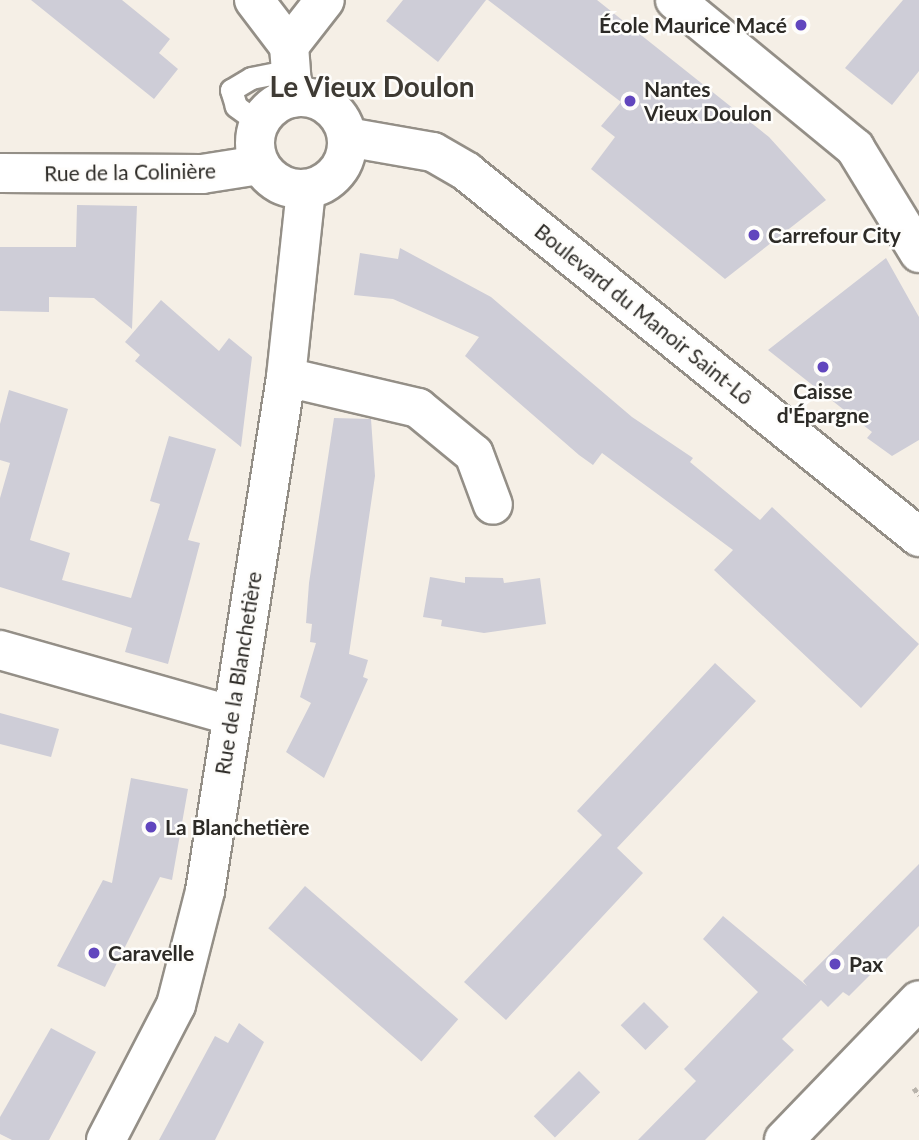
<!DOCTYPE html>
<meta charset="utf-8">
<style>
body{margin:0}
#map{position:relative;width:919px;height:1140px;overflow:hidden;background:#f5efe6;font-family:Lato,sans-serif}
div>[style]{position:absolute}
.building>*{inset:0;background:#cecdd7;transform-origin:0 0}
.path>*{height:4.5px;margin-top:-2.25px;transform-origin:0;background:repeating-linear-gradient(90deg,#b8b3ab 0 5px,transparent 0 8.5px)}
.roads{filter:drop-shadow(2px 0 #948f87) drop-shadow(-2px 0 #948f87) drop-shadow(0 2px #948f87) drop-shadow(0 -2px #948f87)}
.lane>*{height:21px;margin:-10.5px;padding:0 10.5px;transform-origin:10.5px;border-radius:10.5px;background:#fff}
.street>*{height:38px;margin:-19px;padding:0 19px;transform-origin:19px;border-radius:19px;background:#fff}
.street>.ring{margin:-19px;padding:0;box-sizing:content-box;background:none;border:38px solid #fff;border-radius:50%}
.secondary>*{height:38px;margin:-19px;padding:0 19px;transform-origin:19px;border-radius:19px;background:#fff}
.dots>*{width:19px;height:19px;translate:-50% -50%;box-sizing:border-box;border:4px solid #fefdfb;border-radius:50%}
span{translate:-50% -50%;white-space:nowrap;text-align:center;line-height:1.15;-webkit-text-stroke:5px #fefdfb;paint-order:stroke}
.poi-label{font-size:21px;color:#2d2b27;font-weight:700}
.right{translate:-100% -50%;text-align:right}
.left{translate:0 -50%;text-align:left}
.street-label{font-size:21px;color:#2d2b27}
.district-label{font-size:28px;color:#3e3a33;font-weight:700}
</style>
<div id="map">
<div class="building">
<i style="clip-path:polygon(31px 0,122px 0,170px 39px,159px 53px,178px 69px,154px 99px)"></i>
<i style="clip-path:polygon(403px 0,486px 0,438px 62px,386px 21px)"></i>
<i style="clip-path:polygon(488px 0,597px 0,769px 137px,826px 200px,725px 279px,591px 169px,615px 137px,601px 126px,621px 102px)"></i>
<i style="clip-path:polygon(903px 0,919px 0,919px 71px,892px 105px,845px 68px)"></i>
<i style="clip-path:polygon(77px 205px,137px 206px,132px 329px,94px 298px,49px 297px,49px 312px,0 311px,0 247px,76px 247px)"></i>
<i style="clip-path:polygon(400px 248px,491px 297px,632px 417px,693px 458px,690px 462px,760px 520px,772px 507px,919px 644px,861px 708px,714px 570px,733px 550px,602px 453px,593px 465px,579px 455px,465px 356px,479px 337px,393px 299px,354px 295px,360px 253px,398px 259px)"></i>
<i style="clip-path:polygon(886px 258px,919px 317px,919px 440px,892px 456px,867px 438px,872px 432px,768px 350px)"></i>
<i style="clip-path:polygon(161px 300px,219px 351px,229px 338px,252px 357px,241px 447px,135px 361px,140px 355px,125px 342px)"></i>
<i style="clip-path:polygon(9px 390px,68px 409px,30px 540px,70px 553px,62px 580px,131px 598px,160px 504px,150px 501px,169px 436px,216px 449px,188px 540px,200px 543px,168px 664px,125px 652px,132px 628px,0 587px,0 498px,10px 463px,0 460px,0 424px)"></i>
<i style="clip-path:polygon(334px 418px,371px 419px,375px 476px,349px 654px,368px 660px,363px 677px,368px 679px,324px 778px,286px 752px,311px 703px,300px 697px,316px 643px,310px 642px,312px 624px,306px 623px,309px 583px)"></i>
<i style="clip-path:polygon(430px 577px,465px 583px,465px 577px,503px 578px,504px 583px,540px 578px,546px 624px,484px 633px,441px 626px,442px 620px,423px 617px)"></i>
<i style="clip-path:polygon(715px 663px,756px 701px,617px 848px,643px 873px,506px 1020px,464px 982px,602px 835px,577px 811px)"></i>
<i style="clip-path:polygon(0 713px,59px 729px,51px 757px,0 744px)"></i>
<i style="clip-path:polygon(131px 778px,188px 789px,172px 880px,160px 877px,105px 987px,57px 966px,103px 880px,112px 883px)"></i>
<i style="clip-path:polygon(919px 864px,919px 926px,849px 996px,843px 992px,828px 1007px,821px 1000px,782px 1039px,794px 1050px,705px 1140px,638px 1140px,696px 1081px,684px 1069px,758px 992px,703px 939px,723px 916px,807px 986px,803px 981px)"></i>
<i style="left:305px;top:886px;width:203px;height:56px;rotate:41deg"></i>
<i style="left:644px;top:1002px;width:35px;height:33px;rotate:45deg"></i>
<i style="clip-path:polygon(239px 1023px,264px 1042px,215px 1140px,159px 1140px,215px 1036px,228px 1043px)"></i>
<i style="clip-path:polygon(51px 1028px,96px 1052px,49px 1140px,12px 1140px,0 1134px,0 1117px)"></i>
<i style="left:579px;top:1071px;width:30px;height:64px;rotate:45deg"></i>
</div>
<div class="path">
<i style="left:914px;top:1088px;width:9px;rotate:54deg"></i>
</div>
<div class="roads">
<div class="lane">
<i style="left:259px;top:123px;width:29px;rotate:-144deg"></i>
<i style="left:236px;top:106px;width:17px;rotate:-107deg"></i>
<i style="left:231px;top:90px;width:23px;rotate:-31deg"></i>
<i style="left:251px;top:78px;width:41px;rotate:-11.3deg"></i>
</div>
<div class="street">
<i style="left:254px;top:0;width:58px;rotate:52.7deg"></i>
<i style="left:289px;top:46px;width:52px;rotate:85.6deg"></i>
<i style="left:675px;top:0;width:233px;rotate:39.4deg"></i>
<i style="left:855px;top:148px;width:123px;rotate:58.6deg"></i>
<i style="left:289px;top:46px;width:58px;rotate:-52deg"></i>
<i class="ring" style="left:255px;top:97px;width:54px;height:54px"></i>
<i style="left:347px;top:137px;width:87px;rotate:9.9deg"></i>
<i style="left:433px;top:152px;width:39px;rotate:30deg"></i>
<i style="left:467px;top:172px;width:581px;rotate:38.92deg"></i>
<i style="left:0;top:173px;width:202px;rotate:0.3deg"></i>
<i style="left:202px;top:174px;width:58px;rotate:-9deg"></i>
<i style="left:286px;top:377px;width:136px;rotate:13.2deg"></i>
<i style="left:418px;top:408px;width:72px;rotate:39.4deg"></i>
<i style="left:474px;top:454px;width:54px;rotate:69.6deg"></i>
<i style="left:0;top:650px;width:239px;rotate:15.8deg"></i>
<i style="left:106px;top:1140px;width:152px;rotate:-62.6deg"></i>
<i style="left:176px;top:1005px;width:118px;rotate:-75.7deg"></i>
<i style="left:205px;top:891px;width:520px;rotate:-81.04deg"></i>
<i style="left:286px;top:377px;width:189px;rotate:-83.9deg"></i>
</div>
<div class="secondary">
<i style="left:784px;top:1140px;width:194px;rotate:-46deg"></i>
</div>
</div>
<div class="dots">
<i style="left:801px;top:25px;background:#6146be"></i>
<i style="left:630px;top:101px;background:#6146be"></i>
<i style="left:754px;top:235px;background:#6146be"></i>
<i style="left:823px;top:367px;background:#6146be"></i>
<i style="left:151px;top:827px;background:#6146be"></i>
<i style="left:94px;top:953px;background:#6146be"></i>
<i style="left:835px;top:964px;background:#6146be"></i>
</div>
<div class="poi-label">
<span class="right" style="left:787px;top:25px">École Maurice Macé</span>
<span class="left" style="left:644px;top:101px">Nantes<br>Vieux Doulon</span>
<span class="left" style="left:768px;top:235px">Carrefour City</span>
<span style="left:823px;top:403px">Caisse<br>d'Épargne</span>
<span class="left" style="left:165px;top:827px">La Blanchetière</span>
<span class="left" style="left:108px;top:953px">Caravelle</span>
<span class="left" style="left:849px;top:964px">Pax</span>
</div>
<div class="street-label">
<span style="left:130px;top:172px;rotate:-1deg">Rue de la Colinière</span>
<span style="left:644px;top:314px;rotate:39deg">Boulevard du Manoir Saint-Lô</span>
<span style="left:238px;top:673px;rotate:-81deg">Rue de la Blanchetière</span>
</div>
<div class="district-label">
<span style="left:372px;top:86px">Le Vieux Doulon</span>
</div>
</div>
